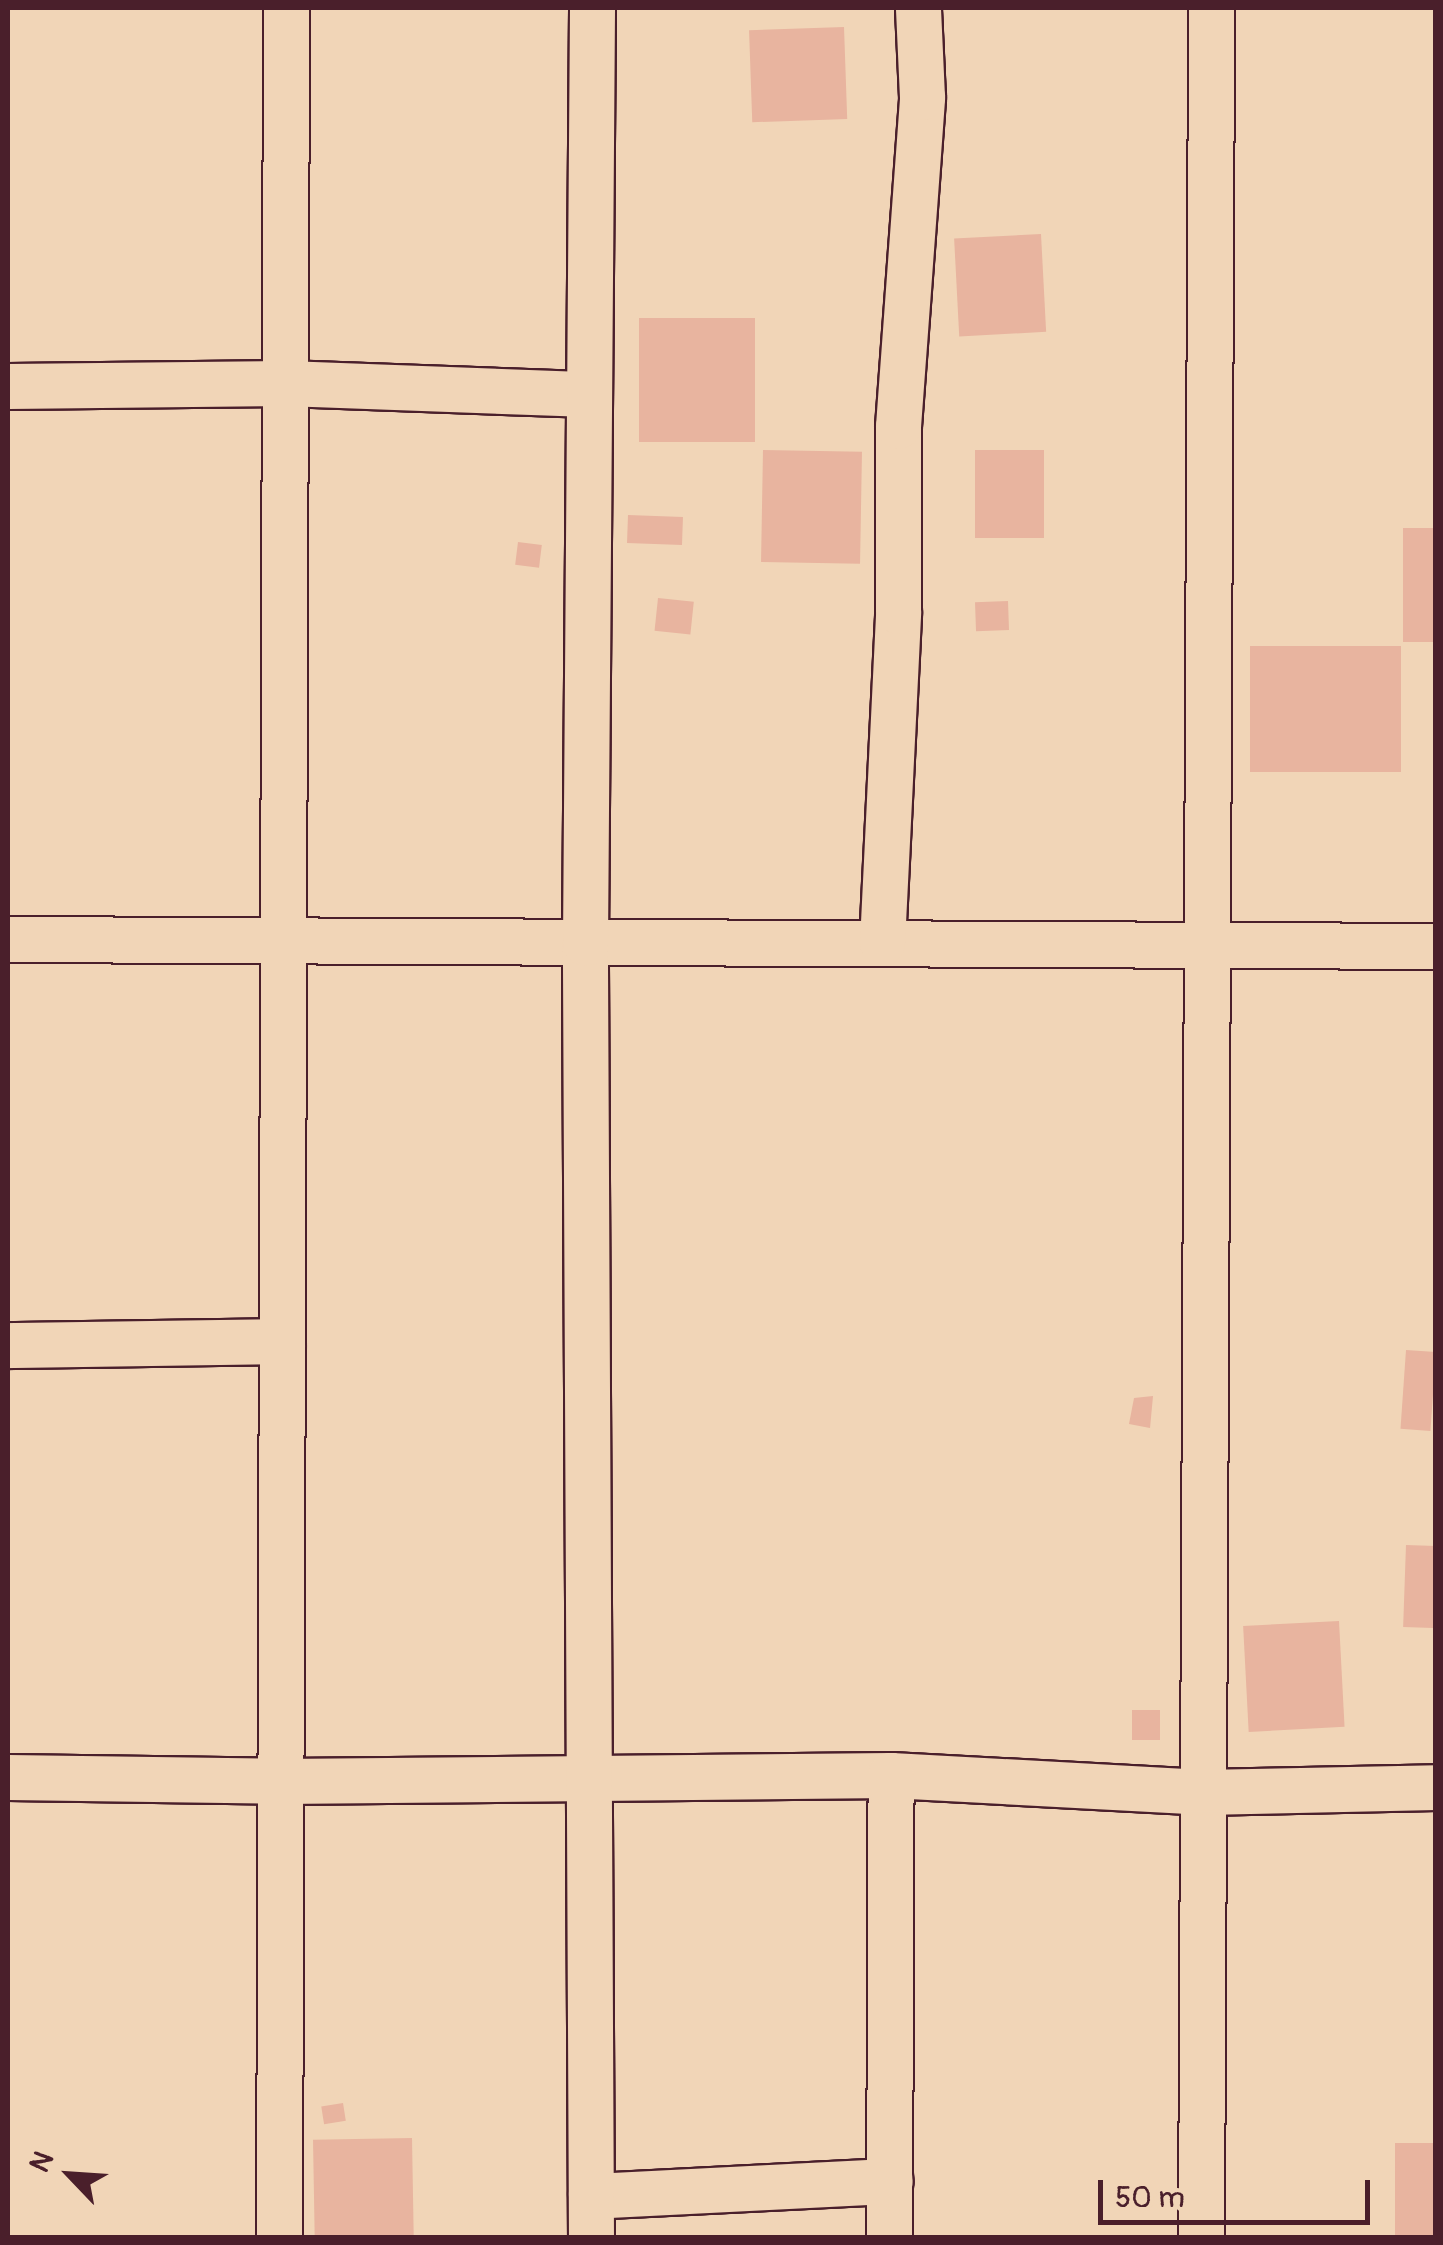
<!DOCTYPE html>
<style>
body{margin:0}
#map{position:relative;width:1443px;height:2245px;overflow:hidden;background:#f1d5b7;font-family:Pangolin,sans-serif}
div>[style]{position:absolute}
.building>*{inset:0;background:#e8b49f;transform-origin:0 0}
.roads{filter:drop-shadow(2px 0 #4a1f2b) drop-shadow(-2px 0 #4a1f2b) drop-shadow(0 2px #4a1f2b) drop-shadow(0 -2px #4a1f2b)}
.minor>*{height:45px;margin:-22.5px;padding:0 22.5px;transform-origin:22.5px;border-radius:22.5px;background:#f1d5b7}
span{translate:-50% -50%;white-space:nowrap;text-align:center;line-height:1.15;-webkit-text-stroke:8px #f1d5b7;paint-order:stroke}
.frame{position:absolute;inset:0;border:10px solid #4a1f2b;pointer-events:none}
.north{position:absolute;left:20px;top:2125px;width:100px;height:100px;-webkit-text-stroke:8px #f1d5b7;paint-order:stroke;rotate:295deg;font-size:28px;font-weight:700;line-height:40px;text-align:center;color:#4a1f2b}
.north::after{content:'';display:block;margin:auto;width:35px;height:45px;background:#4a1f2b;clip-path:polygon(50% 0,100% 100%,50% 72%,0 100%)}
.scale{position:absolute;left:1098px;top:2180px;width:272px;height:45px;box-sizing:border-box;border:5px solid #4a1f2b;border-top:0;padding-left:12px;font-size:30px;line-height:35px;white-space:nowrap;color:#4a1f2b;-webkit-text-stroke:8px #f1d5b7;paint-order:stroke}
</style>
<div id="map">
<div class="building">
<i style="left:844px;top:27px;width:92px;height:95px;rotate:88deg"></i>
<i style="left:1041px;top:234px;width:98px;height:87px;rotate:87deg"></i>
<i style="left:755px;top:318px;width:124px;height:116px;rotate:90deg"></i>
<i style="left:763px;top:450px;width:99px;height:112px;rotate:1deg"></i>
<i style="left:1044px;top:450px;width:88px;height:69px;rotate:90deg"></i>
<i style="left:628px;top:515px;width:55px;height:28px;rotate:2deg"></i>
<i style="left:1403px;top:528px;width:33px;height:114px"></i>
<i style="left:518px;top:542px;width:24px;height:23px;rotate:7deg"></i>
<i style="left:658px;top:598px;width:36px;height:33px;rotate:6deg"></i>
<i style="left:1008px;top:601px;width:29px;height:33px;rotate:88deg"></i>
<i style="left:1401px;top:646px;width:126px;height:151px;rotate:90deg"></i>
<i style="left:1406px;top:1350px;width:30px;height:79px;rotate:4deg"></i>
<i style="clip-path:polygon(1153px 1396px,1150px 1428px,1129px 1424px,1134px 1398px)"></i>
<i style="left:1406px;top:1545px;width:30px;height:82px;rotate:2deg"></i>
<i style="left:1339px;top:1621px;width:106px;height:96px;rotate:87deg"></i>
<i style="left:1132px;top:1710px;width:28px;height:30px"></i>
<i style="left:343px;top:2103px;width:18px;height:22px;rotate:81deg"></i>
<i style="left:412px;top:2138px;width:100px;height:99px;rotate:89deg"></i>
<i style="left:1395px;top:2143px;width:41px;height:95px"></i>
</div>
<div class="roads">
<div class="minor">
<i style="left:8px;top:386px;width:277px;rotate:-0.6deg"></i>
<i style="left:285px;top:383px;width:304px;rotate:2.1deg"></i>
<i style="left:8px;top:939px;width:1428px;rotate:0.28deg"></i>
<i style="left:882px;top:943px;width:332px;rotate:-87.2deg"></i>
<i style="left:898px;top:611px;width:185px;rotate:-90deg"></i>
<i style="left:898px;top:426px;width:330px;rotate:-85.8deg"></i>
<i style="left:922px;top:97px;width:89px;rotate:-92.6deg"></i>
<i style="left:8px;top:1345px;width:274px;rotate:-0.8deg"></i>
<i style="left:8px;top:1777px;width:272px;rotate:0.8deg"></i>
<i style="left:280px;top:1781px;width:611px;rotate:-0.56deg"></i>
<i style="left:891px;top:1775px;width:312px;rotate:3.1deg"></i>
<i style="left:1203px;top:1792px;width:233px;rotate:-1.2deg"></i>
<i style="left:591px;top:2196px;width:299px;rotate:-2.9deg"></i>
<i style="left:279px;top:2238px;width:2230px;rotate:-89.82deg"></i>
<i style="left:591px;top:2238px;width:1295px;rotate:-90.27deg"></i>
<i style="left:585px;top:943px;width:935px;rotate:-89.57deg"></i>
<i style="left:889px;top:2238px;width:463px;rotate:-89.8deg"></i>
<i style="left:1201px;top:2238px;width:2230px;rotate:-89.74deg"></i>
</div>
</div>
<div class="frame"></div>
<div class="north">N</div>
<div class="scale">50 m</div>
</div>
